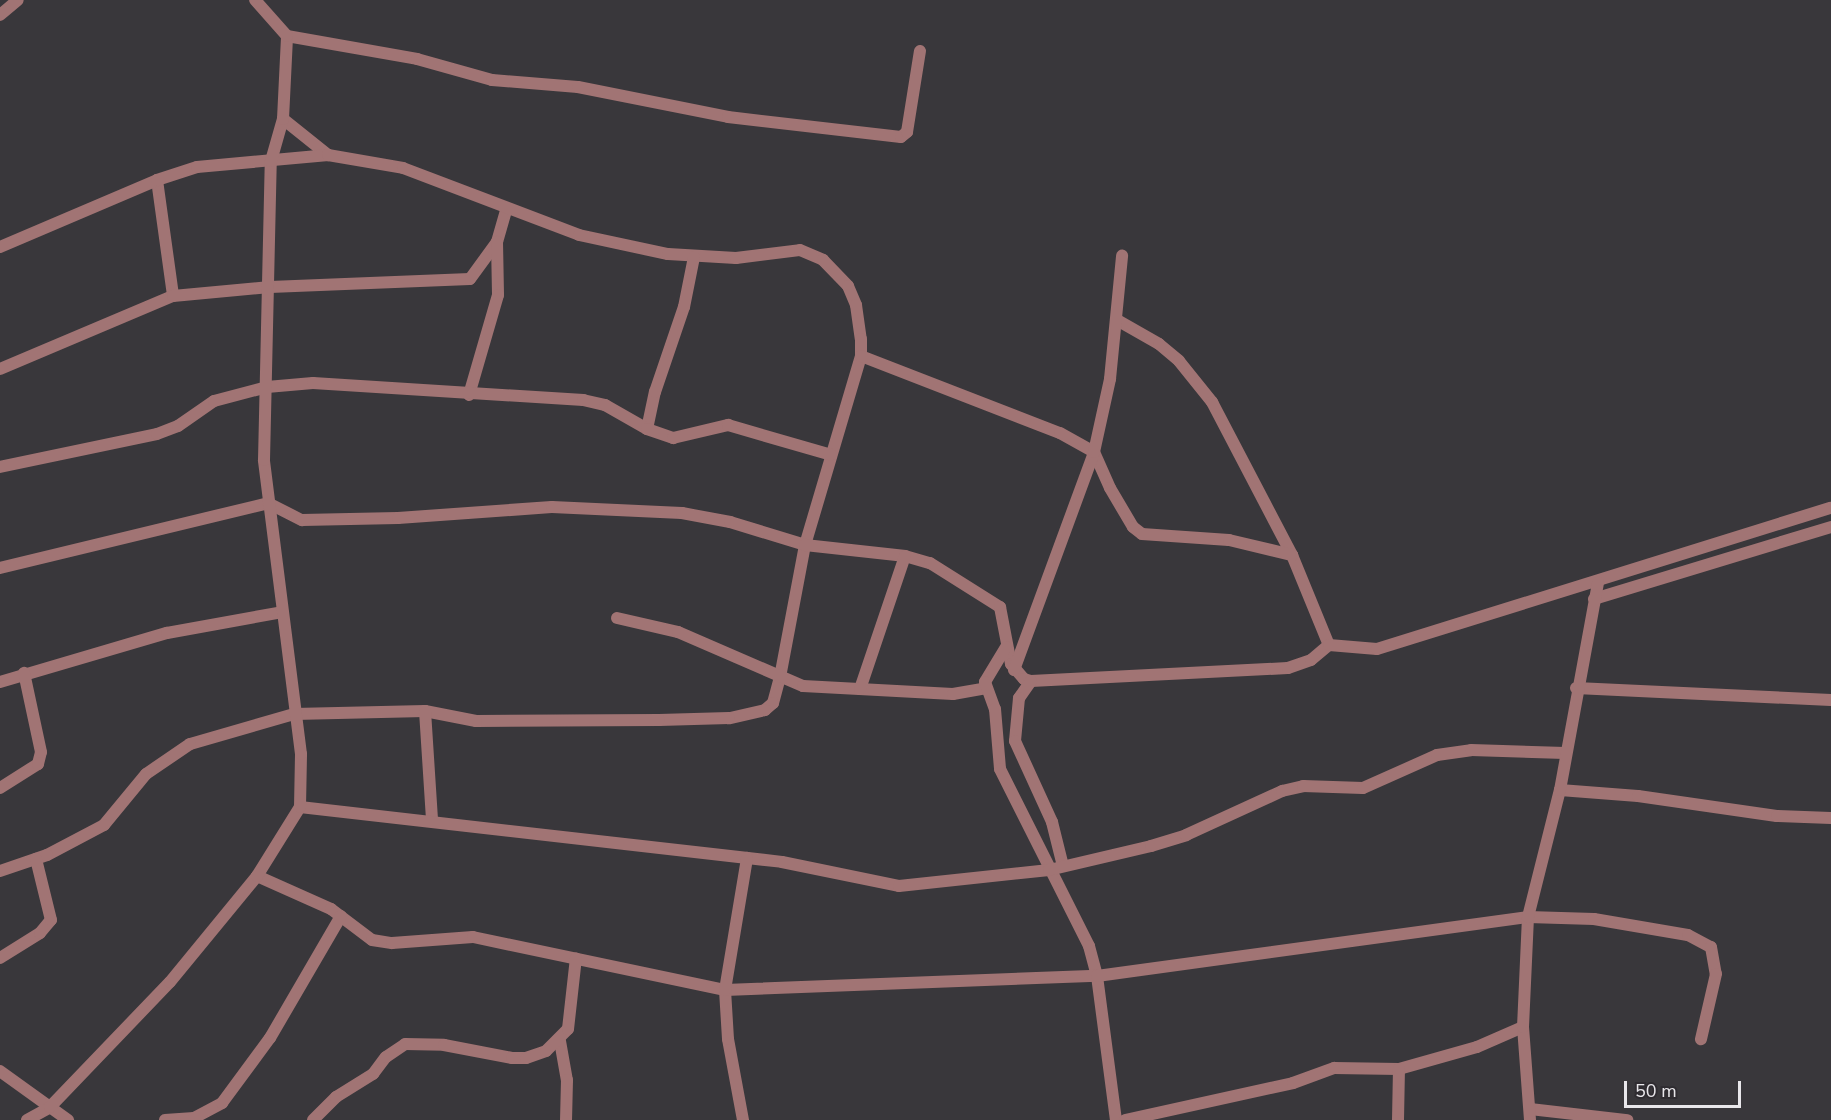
<!DOCTYPE html>
<style>
body{margin:0}
#map{position:relative;width:1831px;height:1120px;overflow:hidden;background:#39373b;font-family:"Nunito Sans",sans-serif}
div>[style]{position:absolute}
.street>*{height:12px;margin:-6px;padding:0 6px;transform-origin:6px;border-radius:6px;background:#a17474}
span{translate:-50% -50%;white-space:nowrap;text-align:center;line-height:1.15;-webkit-text-stroke:4.5px #2f2c31;paint-order:stroke}
.scale{position:absolute;left:1624px;top:1081px;width:117px;height:27px;box-sizing:border-box;border:3px solid #e9e7eb;border-top:0;padding-left:8px;font-size:18px;line-height:21px;white-space:nowrap;color:#e9e7eb;-webkit-text-stroke:4px #2f2c31;paint-order:stroke}
</style>
<div id="map">
<div class="street">
<i style="left:0;top:15px;width:23px;rotate:-40deg"></i>
<i style="left:287px;top:36px;width:132px;rotate:10deg"></i>
<i style="left:417px;top:59px;width:78px;rotate:15.6deg"></i>
<i style="left:492px;top:80px;width:86px;rotate:4.7deg"></i>
<i style="left:578px;top:87px;width:153px;rotate:11.3deg"></i>
<i style="left:728px;top:117px;width:174px;rotate:6.6deg"></i>
<i style="left:901px;top:137px;width:8px;rotate:-40deg"></i>
<i style="left:907px;top:132px;width:82px;rotate:-80.9deg"></i>
<i style="left:283px;top:119px;width:58px;rotate:38.7deg"></i>
<i style="left:157px;top:180px;width:117px;rotate:82.1deg"></i>
<i style="left:497px;top:242px;width:33px;rotate:-74deg"></i>
<i style="left:0;top:247px;width:171px;rotate:-23.1deg"></i>
<i style="left:157px;top:180px;width:42px;rotate:-18deg"></i>
<i style="left:197px;top:167px;width:132px;rotate:-5.2deg"></i>
<i style="left:328px;top:155px;width:76px;rotate:9.8deg"></i>
<i style="left:403px;top:168px;width:188px;rotate:20.8deg"></i>
<i style="left:579px;top:235px;width:91px;rotate:12.1deg"></i>
<i style="left:668px;top:254px;width:68px;rotate:3.4deg"></i>
<i style="left:736px;top:258px;width:64px;rotate:-7.1deg"></i>
<i style="left:800px;top:250px;width:25px;rotate:23deg"></i>
<i style="left:823px;top:260px;width:36px;rotate:46deg"></i>
<i style="left:848px;top:286px;width:21px;rotate:67deg"></i>
<i style="left:856px;top:305px;width:34px;rotate:82deg"></i>
<i style="left:861px;top:339px;width:17px;rotate:90deg"></i>
<i style="left:861px;top:356px;width:197px;rotate:106.5deg"></i>
<i style="left:805px;top:545px;width:134px;rotate:100.7deg"></i>
<i style="left:780px;top:677px;width:27px;rotate:105deg"></i>
<i style="left:773px;top:703px;width:11px;rotate:139deg"></i>
<i style="left:765px;top:710px;width:37px;rotate:167deg"></i>
<i style="left:729px;top:718px;width:70px;rotate:178.4deg"></i>
<i style="left:659px;top:720px;width:183px;rotate:179.7deg"></i>
<i style="left:476px;top:721px;width:52px;rotate:-168.9deg"></i>
<i style="left:425px;top:711px;width:131px;rotate:178.7deg"></i>
<i style="left:294px;top:714px;width:108px;rotate:163.9deg"></i>
<i style="left:190px;top:744px;width:53px;rotate:145.7deg"></i>
<i style="left:146px;top:774px;width:66px;rotate:129.5deg"></i>
<i style="left:104px;top:825px;width:64px;rotate:152.2deg"></i>
<i style="left:47px;top:855px;width:50px;rotate:161.2deg"></i>
<i style="left:1117px;top:320px;width:48px;rotate:29.7deg"></i>
<i style="left:1159px;top:344px;width:26px;rotate:40deg"></i>
<i style="left:1179px;top:361px;width:53px;rotate:51.2deg"></i>
<i style="left:1212px;top:402px;width:173px;rotate:62.4deg"></i>
<i style="left:1292px;top:555px;width:97px;rotate:67.7deg"></i>
<i style="left:861px;top:356px;width:213px;rotate:21.2deg"></i>
<i style="left:1060px;top:433px;width:39px;rotate:29deg"></i>
<i style="left:1094px;top:452px;width:39px;rotate:66deg"></i>
<i style="left:1110px;top:488px;width:45px;rotate:59.5deg"></i>
<i style="left:1133px;top:527px;width:11px;rotate:38deg"></i>
<i style="left:1142px;top:534px;width:87px;rotate:3.9deg"></i>
<i style="left:1229px;top:540px;width:65px;rotate:13.4deg"></i>
<i style="left:0;top:369px;width:188px;rotate:-22.9deg"></i>
<i style="left:173px;top:296px;width:97px;rotate:-5.3deg"></i>
<i style="left:270px;top:287px;width:200px;rotate:-2.3deg"></i>
<i style="left:470px;top:279px;width:46px;rotate:-53.9deg"></i>
<i style="left:497px;top:242px;width:53px;rotate:88.9deg"></i>
<i style="left:498px;top:295px;width:104px;rotate:106.2deg"></i>
<i style="left:647px;top:429px;width:38px;rotate:-78deg"></i>
<i style="left:655px;top:392px;width:90px;rotate:-71.2deg"></i>
<i style="left:684px;top:307px;width:51px;rotate:-78.7deg"></i>
<i style="left:0;top:467px;width:160px;rotate:-11.9deg"></i>
<i style="left:157px;top:434px;width:22px;rotate:-21deg"></i>
<i style="left:178px;top:426px;width:44px;rotate:-34.8deg"></i>
<i style="left:214px;top:401px;width:55px;rotate:-14.8deg"></i>
<i style="left:267px;top:387px;width:46px;rotate:-5deg"></i>
<i style="left:313px;top:383px;width:271px;rotate:3.6deg"></i>
<i style="left:583px;top:400px;width:23px;rotate:13deg"></i>
<i style="left:605px;top:405px;width:48px;rotate:29.7deg"></i>
<i style="left:647px;top:429px;width:28px;rotate:19deg"></i>
<i style="left:673px;top:438px;width:57px;rotate:-13.3deg"></i>
<i style="left:728px;top:425px;width:107px;rotate:16.2deg"></i>
<i style="left:0;top:568px;width:276px;rotate:-13.6deg"></i>
<i style="left:268px;top:503px;width:38px;rotate:27deg"></i>
<i style="left:302px;top:520px;width:96px;rotate:-1.2deg"></i>
<i style="left:398px;top:518px;width:154px;rotate:-4.1deg"></i>
<i style="left:552px;top:507px;width:130px;rotate:2.6deg"></i>
<i style="left:682px;top:513px;width:49px;rotate:10.6deg"></i>
<i style="left:730px;top:522px;width:78px;rotate:17deg"></i>
<i style="left:805px;top:545px;width:101px;rotate:6.3deg"></i>
<i style="left:905px;top:556px;width:26px;rotate:16deg"></i>
<i style="left:930px;top:563px;width:83px;rotate:32.2deg"></i>
<i style="left:1000px;top:607px;width:58px;rotate:79.1deg"></i>
<i style="left:1011px;top:664px;width:20px;rotate:49deg"></i>
<i style="left:1024px;top:679px;width:7px;rotate:16deg"></i>
<i style="left:1031px;top:681px;width:257px;rotate:-2.9deg"></i>
<i style="left:1288px;top:668px;width:24px;rotate:-19deg"></i>
<i style="left:1311px;top:660px;width:23px;rotate:-40deg"></i>
<i style="left:1329px;top:645px;width:48px;rotate:4.8deg"></i>
<i style="left:1377px;top:649px;width:475px;rotate:-17.3deg"></i>
<i style="left:1594px;top:599px;width:248px;rotate:-16.9deg"></i>
<i style="left:617px;top:618px;width:63px;rotate:12.9deg"></i>
<i style="left:678px;top:632px;width:136px;rotate:23.4deg"></i>
<i style="left:803px;top:686px;width:150px;rotate:3.1deg"></i>
<i style="left:953px;top:694px;width:34px;rotate:-10deg"></i>
<i style="left:1006px;top:647px;width:41px;rotate:121deg"></i>
<i style="left:985px;top:682px;width:29px;rotate:70deg"></i>
<i style="left:995px;top:709px;width:60px;rotate:85.2deg"></i>
<i style="left:1000px;top:769px;width:198px;rotate:63.3deg"></i>
<i style="left:1089px;top:946px;width:31px;rotate:75deg"></i>
<i style="left:1097px;top:976px;width:145px;rotate:82.5deg"></i>
<i style="left:1014px;top:670px;width:232px;rotate:-69.8deg"></i>
<i style="left:1094px;top:452px;width:75px;rotate:-77.6deg"></i>
<i style="left:1110px;top:379px;width:124px;rotate:-84.4deg"></i>
<i style="left:1031px;top:681px;width:21px;rotate:125deg"></i>
<i style="left:1019px;top:698px;width:43px;rotate:95.3deg"></i>
<i style="left:1015px;top:741px;width:89px;rotate:65.4deg"></i>
<i style="left:1052px;top:822px;width:45px;rotate:76deg"></i>
<i style="left:0;top:682px;width:174px;rotate:-16.4deg"></i>
<i style="left:167px;top:633px;width:117px;rotate:-10.3deg"></i>
<i style="left:1576px;top:688px;width:255px;rotate:2.7deg"></i>
<i style="left:860px;top:689px;width:140px;rotate:-71.3deg"></i>
<i style="left:425px;top:711px;width:109px;rotate:86.3deg"></i>
<i style="left:0;top:788px;width:45px;rotate:-32.3deg"></i>
<i style="left:38px;top:764px;width:12px;rotate:-76deg"></i>
<i style="left:41px;top:752px;width:81px;rotate:-102.1deg"></i>
<i style="left:1560px;top:790px;width:78px;rotate:4.4deg"></i>
<i style="left:1638px;top:796px;width:140px;rotate:8.2deg"></i>
<i style="left:1777px;top:816px;width:54px;rotate:2.1deg"></i>
<i style="left:300px;top:807px;width:485px;rotate:6.5deg"></i>
<i style="left:782px;top:862px;width:119px;rotate:11.6deg"></i>
<i style="left:899px;top:886px;width:151px;rotate:-6.1deg"></i>
<i style="left:1049px;top:870px;width:105px;rotate:-13.2deg"></i>
<i style="left:1151px;top:846px;width:37px;rotate:-17deg"></i>
<i style="left:1186px;top:835px;width:106px;rotate:-24.6deg"></i>
<i style="left:1282px;top:791px;width:22px;rotate:-13deg"></i>
<i style="left:1303px;top:786px;width:60px;rotate:1.9deg"></i>
<i style="left:1363px;top:788px;width:81px;rotate:-24deg"></i>
<i style="left:1437px;top:755px;width:34px;rotate:-8deg"></i>
<i style="left:1471px;top:750px;width:94px;rotate:1.8deg"></i>
<i style="left:257px;top:876px;width:81px;rotate:24deg"></i>
<i style="left:331px;top:909px;width:51px;rotate:37.1deg"></i>
<i style="left:372px;top:940px;width:20px;rotate:9deg"></i>
<i style="left:392px;top:943px;width:81px;rotate:-4.2deg"></i>
<i style="left:473px;top:937px;width:258px;rotate:11.9deg"></i>
<i style="left:725px;top:990px;width:372px;rotate:-2.2deg"></i>
<i style="left:1097px;top:976px;width:435px;rotate:-7.8deg"></i>
<i style="left:1528px;top:917px;width:66px;rotate:1.7deg"></i>
<i style="left:1594px;top:919px;width:95px;rotate:9.7deg"></i>
<i style="left:1688px;top:935px;width:26px;rotate:28deg"></i>
<i style="left:1711px;top:947px;width:27px;rotate:80deg"></i>
<i style="left:1716px;top:974px;width:67px;rotate:103deg"></i>
<i style="left:0;top:958px;width:47px;rotate:-32deg"></i>
<i style="left:40px;top:933px;width:17px;rotate:-50deg"></i>
<i style="left:51px;top:920px;width:63px;rotate:-103.8deg"></i>
<i style="left:560px;top:1041px;width:40px;rotate:80deg"></i>
<i style="left:567px;top:1080px;width:40px;rotate:91.4deg"></i>
<i style="left:0;top:1071px;width:84px;rotate:35.8deg"></i>
<i style="left:1530px;top:1109px;width:98px;rotate:6.5deg"></i>
<i style="left:27px;top:1120px;width:26px;rotate:-29deg"></i>
<i style="left:50px;top:1107px;width:173px;rotate:-46.2deg"></i>
<i style="left:170px;top:982px;width:137px;rotate:-50.6deg"></i>
<i style="left:257px;top:876px;width:81px;rotate:-58.1deg"></i>
<i style="left:300px;top:807px;width:53px;rotate:-88.9deg"></i>
<i style="left:301px;top:754px;width:296px;rotate:-97.2deg"></i>
<i style="left:264px;top:460px;width:299px;rotate:-88.7deg"></i>
<i style="left:271px;top:161px;width:44px;rotate:-74.1deg"></i>
<i style="left:283px;top:119px;width:83px;rotate:-87.2deg"></i>
<i style="left:287px;top:36px;width:48px;rotate:-131.6deg"></i>
<i style="left:165px;top:1120px;width:29px;rotate:-4deg"></i>
<i style="left:194px;top:1118px;width:32px;rotate:-28deg"></i>
<i style="left:222px;top:1103px;width:81px;rotate:-53.6deg"></i>
<i style="left:270px;top:1038px;width:141px;rotate:-59.8deg"></i>
<i style="left:313px;top:1120px;width:33px;rotate:-45deg"></i>
<i style="left:336px;top:1097px;width:44px;rotate:-31.9deg"></i>
<i style="left:373px;top:1074px;width:21px;rotate:-53deg"></i>
<i style="left:386px;top:1057px;width:23px;rotate:-34deg"></i>
<i style="left:405px;top:1044px;width:39px;rotate:1deg"></i>
<i style="left:444px;top:1045px;width:69px;rotate:10.8deg"></i>
<i style="left:512px;top:1058px;width:14px"></i>
<i style="left:526px;top:1058px;width:21px;rotate:-19deg"></i>
<i style="left:546px;top:1051px;width:31px;rotate:-45deg"></i>
<i style="left:568px;top:1029px;width:71px;rotate:-83.6deg"></i>
<i style="left:743px;top:1120px;width:82px;rotate:-100.5deg"></i>
<i style="left:728px;top:1039px;width:49px;rotate:-93.5deg"></i>
<i style="left:725px;top:990px;width:134px;rotate:-80.5deg"></i>
<i style="left:1125px;top:1120px;width:172px;rotate:-12.4deg"></i>
<i style="left:1293px;top:1083px;width:44px;rotate:-20.1deg"></i>
<i style="left:1334px;top:1068px;width:65px;rotate:0.9deg"></i>
<i style="left:1399px;top:1069px;width:81px;rotate:-15.8deg"></i>
<i style="left:1477px;top:1047px;width:50px;rotate:-23.5deg"></i>
<i style="left:1398px;top:1120px;width:51px;rotate:-88.9deg"></i>
<i style="left:1530px;top:1120px;width:93px;rotate:-94.3deg"></i>
<i style="left:1523px;top:1027px;width:110px;rotate:-87.4deg"></i>
<i style="left:1528px;top:917px;width:131px;rotate:-75.9deg"></i>
<i style="left:1560px;top:790px;width:211px;rotate:-79.6deg"></i>
</div>
<div class="scale">50 m</div>
</div>
